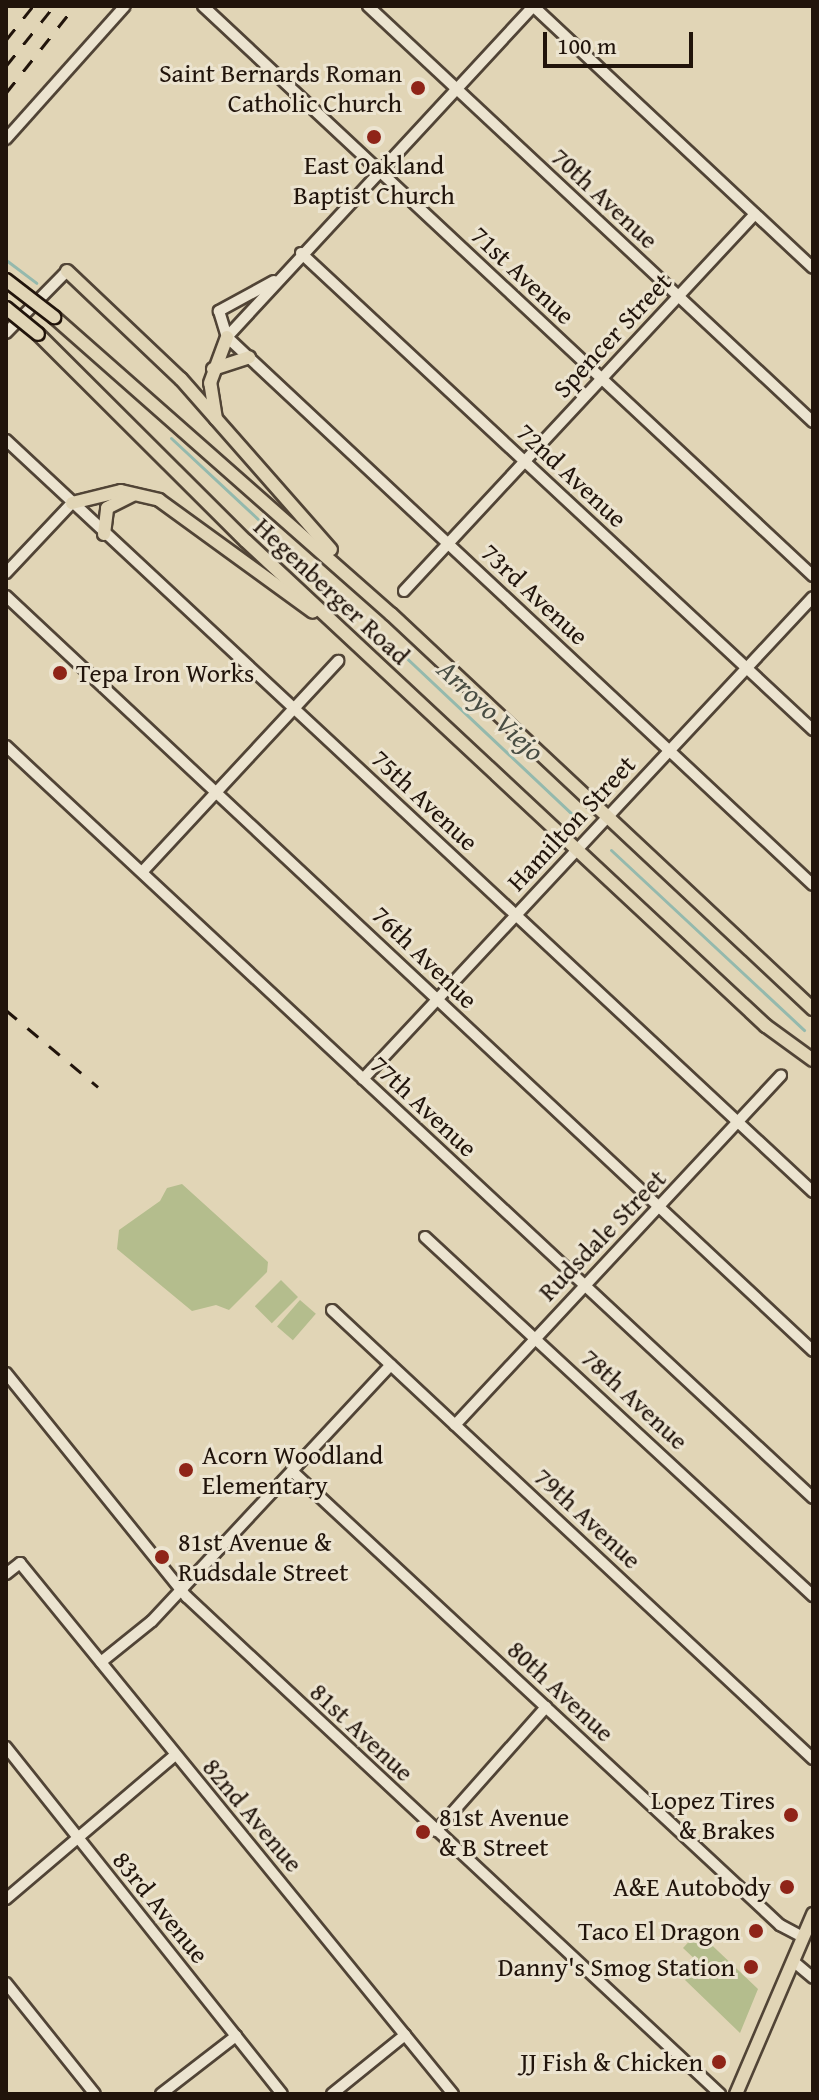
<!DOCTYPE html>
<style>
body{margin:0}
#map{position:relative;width:819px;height:2100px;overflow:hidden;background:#e1d5b6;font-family:"Gentium Book Plus",serif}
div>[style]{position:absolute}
.green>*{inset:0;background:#b4bd8d;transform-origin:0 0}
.stream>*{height:3px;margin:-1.5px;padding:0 1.5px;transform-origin:1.5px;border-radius:1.5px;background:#94b9ad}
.roads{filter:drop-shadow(2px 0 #514436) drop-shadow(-2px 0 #514436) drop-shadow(0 2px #514436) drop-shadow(0 -2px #514436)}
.minor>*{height:10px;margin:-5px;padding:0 5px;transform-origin:5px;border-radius:5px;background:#ece4d0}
.major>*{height:12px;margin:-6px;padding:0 6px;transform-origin:6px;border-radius:6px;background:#e1d5b6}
.rail>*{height:3px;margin-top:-1.5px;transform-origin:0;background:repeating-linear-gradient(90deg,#21140b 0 14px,transparent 0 28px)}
.bridges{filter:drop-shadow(2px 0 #21140b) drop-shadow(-2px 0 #21140b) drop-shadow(0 2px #21140b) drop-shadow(0 -2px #21140b)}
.major-bridge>*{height:12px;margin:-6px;padding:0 6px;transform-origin:6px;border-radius:6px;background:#e1d5b6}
.dots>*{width:22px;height:22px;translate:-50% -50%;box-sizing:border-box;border:4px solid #ece4d0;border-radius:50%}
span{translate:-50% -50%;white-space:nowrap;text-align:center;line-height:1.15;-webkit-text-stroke:6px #ece4d0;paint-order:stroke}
.poi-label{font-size:26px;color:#21140b}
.right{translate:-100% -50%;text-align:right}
.left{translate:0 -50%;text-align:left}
.street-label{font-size:26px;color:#21140b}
.water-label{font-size:28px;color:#494e44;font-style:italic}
.frame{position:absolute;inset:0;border:8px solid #21140b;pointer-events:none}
.scale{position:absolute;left:543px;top:32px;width:150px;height:36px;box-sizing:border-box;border:4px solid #21140b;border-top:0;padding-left:10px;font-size:24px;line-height:28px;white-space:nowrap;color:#21140b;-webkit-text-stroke:6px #ece4d0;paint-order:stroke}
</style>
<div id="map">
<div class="green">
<i style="clip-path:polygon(182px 1184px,268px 1262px,267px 1272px,229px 1310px,216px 1305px,192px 1311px,117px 1249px,119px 1230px,160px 1201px,167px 1188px)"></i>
<i style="left:281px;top:1280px;width:24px;height:37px;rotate:45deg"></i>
<i style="left:300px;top:1300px;width:21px;height:35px;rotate:41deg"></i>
<i style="clip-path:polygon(698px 1932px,758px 1989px,740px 2033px,685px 1980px,700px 1964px,683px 1948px)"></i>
</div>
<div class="stream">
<i style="left:6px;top:260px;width:38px;rotate:37deg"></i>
<i style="left:171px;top:438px;width:260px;rotate:43deg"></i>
<i style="left:381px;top:634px;width:264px;rotate:43.3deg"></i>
<i style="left:611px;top:850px;width:264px;rotate:43deg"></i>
</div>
<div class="roads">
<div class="minor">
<i style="left:203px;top:6px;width:835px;rotate:43.06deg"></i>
<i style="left:368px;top:6px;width:609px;rotate:43.07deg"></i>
<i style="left:533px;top:6px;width:383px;rotate:43.1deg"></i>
<i style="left:6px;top:139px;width:178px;rotate:-48.2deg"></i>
<i style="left:301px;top:253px;width:700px;rotate:42.97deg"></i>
<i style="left:274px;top:281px;width:63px;rotate:151.4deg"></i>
<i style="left:219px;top:311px;width:27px;rotate:73deg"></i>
<i style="left:227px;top:337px;width:802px;rotate:43.08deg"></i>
<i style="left:6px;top:333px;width:87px;rotate:-45.5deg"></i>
<i style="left:227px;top:337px;width:451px;rotate:-47.2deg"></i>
<i style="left:6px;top:440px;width:1103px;rotate:42.98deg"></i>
<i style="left:6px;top:573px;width:96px;rotate:-46.7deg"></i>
<i style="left:404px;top:591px;width:515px;rotate:-47.05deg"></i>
<i style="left:6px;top:596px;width:1105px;rotate:43.09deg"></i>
<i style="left:6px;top:746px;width:1103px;rotate:42.98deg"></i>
<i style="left:143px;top:871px;width:287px;rotate:-47.1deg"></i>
<i style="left:363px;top:1079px;width:659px;rotate:-46.97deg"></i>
<i style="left:425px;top:1237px;width:529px;rotate:42.78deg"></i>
<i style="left:332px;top:1310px;width:658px;rotate:43.03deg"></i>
<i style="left:6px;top:1373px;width:288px;rotate:51.1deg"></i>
<i style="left:187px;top:1597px;width:729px;rotate:43deg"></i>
<i style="left:455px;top:1425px;width:478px;rotate:-47deg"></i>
<i style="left:292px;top:1471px;width:667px;rotate:42.93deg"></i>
<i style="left:780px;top:1925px;width:26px;rotate:28deg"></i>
<i style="left:6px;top:1574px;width:18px;rotate:-38deg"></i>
<i style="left:20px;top:1563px;width:685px;rotate:50.8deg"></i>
<i style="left:101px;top:1662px;width:65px;rotate:-38.8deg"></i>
<i style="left:152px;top:1621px;width:350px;rotate:-47deg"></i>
<i style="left:6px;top:1747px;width:443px;rotate:51.5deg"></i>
<i style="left:436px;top:1831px;width:166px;rotate:-48.4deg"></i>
<i style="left:6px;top:1899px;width:222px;rotate:-40.4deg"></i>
<i style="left:793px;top:1961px;width:26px;rotate:40deg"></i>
<i style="left:6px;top:1983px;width:142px;rotate:51.3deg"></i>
<i style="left:161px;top:2094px;width:95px;rotate:-37.7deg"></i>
<i style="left:332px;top:2094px;width:94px;rotate:-38.9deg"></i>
</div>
<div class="major">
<i style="left:67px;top:271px;width:157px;rotate:43.5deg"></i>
<i style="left:181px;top:379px;width:227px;rotate:48.7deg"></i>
<i style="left:54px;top:317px;width:449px;rotate:41.4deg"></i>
<i style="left:391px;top:614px;width:578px;rotate:43.11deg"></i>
<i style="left:38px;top:334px;width:293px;rotate:44.9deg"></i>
<i style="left:246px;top:541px;width:711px;rotate:43.01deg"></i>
<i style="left:766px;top:1026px;width:58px;rotate:35.9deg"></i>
<i style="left:213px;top:369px;width:38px;rotate:-18deg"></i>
<i style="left:216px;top:419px;width:36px;rotate:-99deg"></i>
<i style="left:210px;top:383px;width:49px;rotate:-69.7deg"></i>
<i style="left:72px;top:503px;width:50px;rotate:-13.8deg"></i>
<i style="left:121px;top:491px;width:39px;rotate:13deg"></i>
<i style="left:159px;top:500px;width:190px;rotate:36deg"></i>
<i style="left:104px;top:534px;width:26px;rotate:-83deg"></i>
<i style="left:107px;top:508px;width:29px;rotate:-27deg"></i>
<i style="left:736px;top:2094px;width:196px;rotate:-66.8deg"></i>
</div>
</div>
<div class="rail">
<i style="left:6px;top:40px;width:43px;rotate:-51.5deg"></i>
<i style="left:6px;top:66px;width:77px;rotate:-51.3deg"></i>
<i style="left:6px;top:93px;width:111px;rotate:-51.6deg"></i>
<i style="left:6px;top:1010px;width:120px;rotate:39.9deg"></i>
</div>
<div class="bridges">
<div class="major-bridge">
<i style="left:6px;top:280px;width:61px;rotate:37.6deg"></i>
<i style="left:6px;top:308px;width:41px;rotate:39.1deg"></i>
</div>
</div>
<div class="dots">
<i style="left:418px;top:88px;background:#8f2418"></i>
<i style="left:374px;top:137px;background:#8f2418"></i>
<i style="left:60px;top:673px;background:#8f2418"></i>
<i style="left:186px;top:1470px;background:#8f2418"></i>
<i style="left:162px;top:1557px;background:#8f2418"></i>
<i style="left:791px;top:1815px;background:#8f2418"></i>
<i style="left:423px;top:1832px;background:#8f2418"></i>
<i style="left:787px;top:1887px;background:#8f2418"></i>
<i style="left:756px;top:1931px;background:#8f2418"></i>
<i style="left:751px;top:1967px;background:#8f2418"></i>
<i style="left:719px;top:2062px;background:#8f2418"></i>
</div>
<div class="poi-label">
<span class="right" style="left:402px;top:88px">Saint Bernards Roman<br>Catholic Church</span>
<span style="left:374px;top:180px">East Oakland<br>Baptist Church</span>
<span class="left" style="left:76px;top:673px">Tepa Iron Works</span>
<span class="left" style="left:202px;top:1470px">Acorn Woodland<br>Elementary</span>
<span class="left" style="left:178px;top:1557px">81st Avenue &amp;<br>Rudsdale Street</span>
<span class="right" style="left:775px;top:1815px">Lopez Tires<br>&amp; Brakes</span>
<span class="left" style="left:439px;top:1832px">81st Avenue<br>&amp; B Street</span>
<span class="right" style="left:771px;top:1887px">A&amp;E Autobody</span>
<span class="right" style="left:740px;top:1931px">Taco El Dragon</span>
<span class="right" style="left:735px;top:1967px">Danny's Smog Station</span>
<span class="right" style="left:703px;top:2062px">JJ Fish &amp; Chicken</span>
</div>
<div class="street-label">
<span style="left:605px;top:198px;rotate:43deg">70th Avenue</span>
<span style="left:523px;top:275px;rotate:43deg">71st Avenue</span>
<span style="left:612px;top:335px;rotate:-47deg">Spencer Street</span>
<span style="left:572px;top:475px;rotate:43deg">72nd Avenue</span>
<span style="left:332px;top:591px;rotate:43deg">Hegenberger Road</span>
<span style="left:535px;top:594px;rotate:43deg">73rd Avenue</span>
<span style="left:425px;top:800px;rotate:43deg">75th Avenue</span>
<span style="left:571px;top:823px;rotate:-47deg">Hamilton Street</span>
<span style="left:425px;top:957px;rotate:44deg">76th Avenue</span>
<span style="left:424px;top:1106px;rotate:43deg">77th Avenue</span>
<span style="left:602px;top:1235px;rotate:-46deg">Rudsdale Street</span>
<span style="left:635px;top:1399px;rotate:43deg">78th Avenue</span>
<span style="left:588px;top:1518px;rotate:43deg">79th Avenue</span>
<span style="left:561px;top:1691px;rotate:43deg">80th Avenue</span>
<span style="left:362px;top:1732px;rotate:43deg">81st Avenue</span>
<span style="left:253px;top:1815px;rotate:50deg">82nd Avenue</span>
<span style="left:161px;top:1907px;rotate:51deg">83rd Avenue</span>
</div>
<div class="water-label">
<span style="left:491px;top:710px;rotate:43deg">Arroyo Viejo</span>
</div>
<div class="frame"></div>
<div class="scale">100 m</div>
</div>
